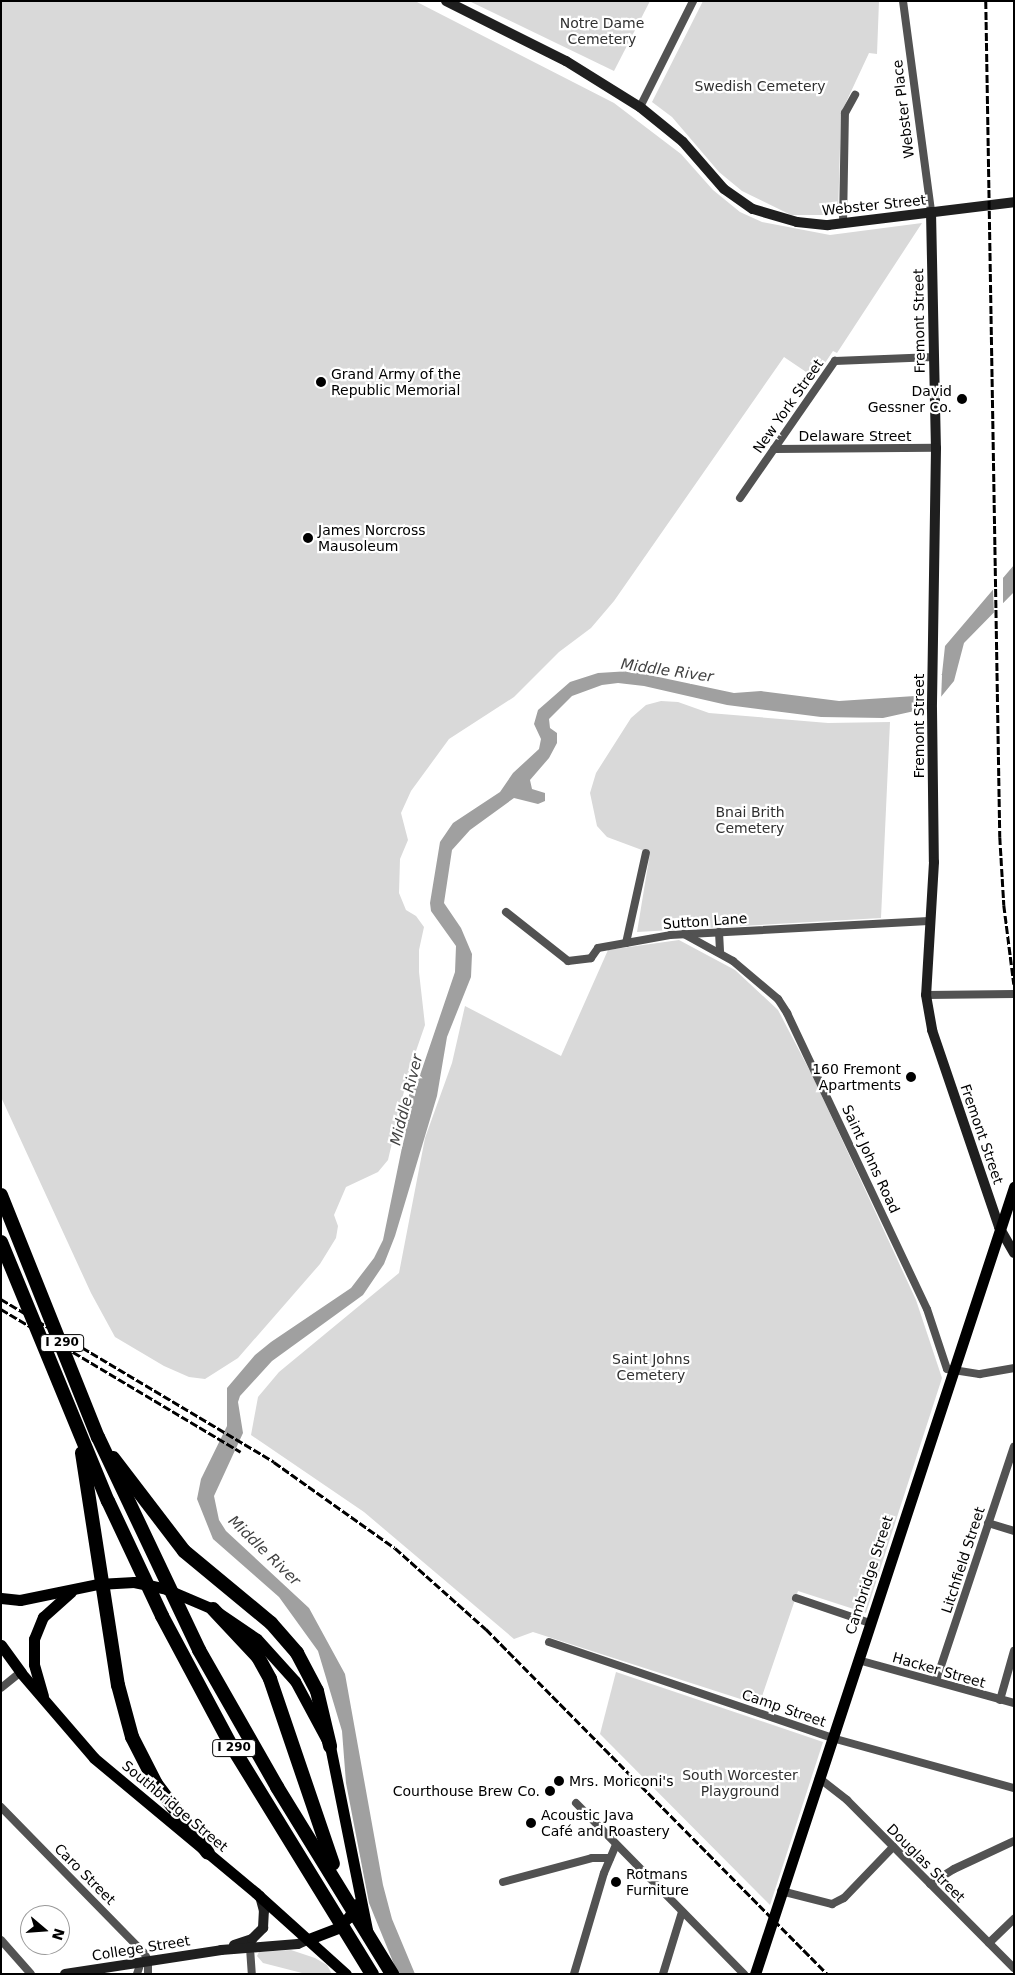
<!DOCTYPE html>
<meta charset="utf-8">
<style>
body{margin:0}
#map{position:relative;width:1015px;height:1975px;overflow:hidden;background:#fff;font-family:"DejaVu Sans",sans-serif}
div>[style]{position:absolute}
.green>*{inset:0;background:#d9d9d9}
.water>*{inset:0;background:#a0a0a0}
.pier>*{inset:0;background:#fff}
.street>*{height:8px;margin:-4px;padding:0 4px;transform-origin:4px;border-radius:4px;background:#525252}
.secondary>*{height:10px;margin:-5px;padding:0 5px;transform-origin:5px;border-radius:5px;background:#1f1f1f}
.primary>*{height:11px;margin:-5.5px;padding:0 5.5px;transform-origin:5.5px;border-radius:5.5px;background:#000}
.highway>*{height:14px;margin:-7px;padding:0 7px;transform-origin:7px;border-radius:7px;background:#000}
.rail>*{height:2.5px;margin-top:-1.25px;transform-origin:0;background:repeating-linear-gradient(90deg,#000 0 8px,transparent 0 10.5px)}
.dots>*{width:14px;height:14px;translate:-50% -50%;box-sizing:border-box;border:2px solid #fff;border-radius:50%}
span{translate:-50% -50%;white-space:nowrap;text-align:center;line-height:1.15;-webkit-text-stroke:4.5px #fff;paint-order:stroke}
.shield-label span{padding:1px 4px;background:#fff;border:1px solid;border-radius:4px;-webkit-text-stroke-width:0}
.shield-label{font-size:12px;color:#000;font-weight:700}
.park-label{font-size:14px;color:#303030}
.street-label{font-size:14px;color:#000}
.poi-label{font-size:14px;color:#000}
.left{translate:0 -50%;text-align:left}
.right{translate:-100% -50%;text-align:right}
.water-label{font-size:15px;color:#414141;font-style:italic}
.frame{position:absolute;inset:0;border:2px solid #000;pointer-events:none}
.north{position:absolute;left:20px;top:1905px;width:50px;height:50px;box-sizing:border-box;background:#fff;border:1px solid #999;border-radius:50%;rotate:108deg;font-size:14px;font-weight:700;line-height:20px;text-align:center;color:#000}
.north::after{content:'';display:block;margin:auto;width:18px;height:22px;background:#000;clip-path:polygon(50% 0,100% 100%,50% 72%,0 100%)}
</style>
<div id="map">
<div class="green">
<i style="clip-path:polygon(1px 1px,415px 1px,614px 103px,681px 154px,713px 190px,740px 212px,762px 222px,830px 235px,922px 223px,837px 353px,833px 351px,815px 378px,784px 357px,614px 601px,591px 628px,559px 652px,514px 697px,449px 739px,411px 791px,401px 813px,408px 840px,400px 859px,399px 893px,406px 910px,416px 916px,424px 927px,419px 950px,419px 972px,425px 1025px,408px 1074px,388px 1160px,378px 1172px,346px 1187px,334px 1215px,338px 1226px,336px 1238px,320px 1264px,238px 1358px,205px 1379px,189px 1377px,164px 1366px,115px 1337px,91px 1293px,1px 1097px)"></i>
<i style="clip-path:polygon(469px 1px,650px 1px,614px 71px)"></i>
<i style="clip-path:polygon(703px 1px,879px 1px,877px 54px,869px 53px,841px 113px,838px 215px,791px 215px,742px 191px,719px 172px,672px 117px,652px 102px)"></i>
<i style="clip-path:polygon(661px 701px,678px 702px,709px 713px,828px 723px,890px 722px,881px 918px,637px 932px,650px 853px,607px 837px,597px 826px,590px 793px,596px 773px,631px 718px,646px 705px)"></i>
<i style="clip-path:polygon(679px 940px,735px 970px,778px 1010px,813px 1077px,916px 1300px,942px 1378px,866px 1613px,798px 1591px,759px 1705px,533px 1632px,514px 1639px,364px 1512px,251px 1435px,258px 1397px,279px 1372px,399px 1273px,425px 1138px,452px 1063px,465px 1006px,561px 1056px,608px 950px)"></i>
<i style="clip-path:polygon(616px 1672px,823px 1742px,770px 1905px,600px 1734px)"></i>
<i style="clip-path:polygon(291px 1950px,315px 1958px,327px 1965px,332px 1974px,306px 1974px,263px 1963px,257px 1956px,259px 1952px)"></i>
</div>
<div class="water">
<i style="clip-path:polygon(1014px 565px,1014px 592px,964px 643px,954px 681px,940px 698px,919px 710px,883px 718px,821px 717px,727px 705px,644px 686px,618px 683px,602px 685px,572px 696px,549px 719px,550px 728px,557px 733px,557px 743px,549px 758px,530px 780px,532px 789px,545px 793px,545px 801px,538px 804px,514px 798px,470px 830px,452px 850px,444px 903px,461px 928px,472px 954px,471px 977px,447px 1037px,437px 1096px,395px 1236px,384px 1264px,363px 1295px,272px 1361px,240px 1396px,238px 1402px,243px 1433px,214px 1496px,219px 1520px,226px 1531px,309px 1608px,345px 1674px,383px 1885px,392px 1919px,415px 1974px,398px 1974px,369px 1903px,346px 1783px,342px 1731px,318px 1651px,279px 1597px,213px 1539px,197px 1499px,201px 1479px,227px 1426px,227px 1388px,255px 1355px,271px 1342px,351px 1288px,374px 1258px,383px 1240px,407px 1123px,409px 1095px,419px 1078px,455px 972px,456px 946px,431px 911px,430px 903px,440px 842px,453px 823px,500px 792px,513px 773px,539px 749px,541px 739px,534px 724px,538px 710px,570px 682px,598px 673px,630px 671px,734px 693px,761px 691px,839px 701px,915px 696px,927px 692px,937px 681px,942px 674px,945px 646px)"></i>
</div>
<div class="pier">
<i style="clip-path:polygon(1003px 576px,1003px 608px,994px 615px,993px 589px)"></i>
<i style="clip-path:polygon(939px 674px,942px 675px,941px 701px,923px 711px,924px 690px)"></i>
</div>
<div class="street">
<i style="left:903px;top:1px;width:213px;rotate:82.4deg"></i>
<i style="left:640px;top:107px;width:119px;rotate:-63.4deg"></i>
<i style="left:843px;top:224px;width:111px;rotate:-89deg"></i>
<i style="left:845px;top:113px;width:21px;rotate:-61deg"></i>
<i style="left:774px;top:449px;width:162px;rotate:-0.4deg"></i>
<i style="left:740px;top:498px;width:167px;rotate:-55.3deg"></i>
<i style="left:835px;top:361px;width:99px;rotate:-2.3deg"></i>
<i style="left:506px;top:912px;width:79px;rotate:38.3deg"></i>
<i style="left:568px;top:961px;width:23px;rotate:-7deg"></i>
<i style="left:591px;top:958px;width:12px;rotate:-55deg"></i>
<i style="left:598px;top:948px;width:73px;rotate:-10.2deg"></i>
<i style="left:670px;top:935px;width:259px;rotate:-3.1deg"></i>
<i style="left:719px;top:932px;width:20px;rotate:87deg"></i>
<i style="left:684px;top:934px;width:56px;rotate:28.9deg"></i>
<i style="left:733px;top:961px;width:59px;rotate:40.2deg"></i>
<i style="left:778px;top:999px;width:17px;rotate:57deg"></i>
<i style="left:787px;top:1013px;width:327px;rotate:64.7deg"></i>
<i style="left:927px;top:1309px;width:63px;rotate:71.6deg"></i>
<i style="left:947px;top:1369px;width:33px;rotate:9deg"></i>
<i style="left:980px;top:1374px;width:35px;rotate:-10deg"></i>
<i style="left:626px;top:943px;width:92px;rotate:-77.5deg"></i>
<i style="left:926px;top:995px;width:88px;rotate:-0.7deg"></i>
<i style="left:988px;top:1523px;width:27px;rotate:17deg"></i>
<i style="left:796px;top:1598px;width:78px;rotate:18.7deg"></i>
<i style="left:549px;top:1642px;width:299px;rotate:18.7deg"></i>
<i style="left:832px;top:1738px;width:189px;rotate:15.4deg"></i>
<i style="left:858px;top:1660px;width:162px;rotate:15.4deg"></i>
<i style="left:936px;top:1681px;width:247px;rotate:-71.6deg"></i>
<i style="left:1px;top:1688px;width:26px;rotate:-39deg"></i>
<i style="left:1000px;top:1700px;width:51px;rotate:-74.1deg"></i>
<i style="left:819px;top:1778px;width:36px;rotate:38deg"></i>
<i style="left:847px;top:1800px;width:237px;rotate:45.2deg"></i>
<i style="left:576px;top:1803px;width:240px;rotate:45.5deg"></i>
<i style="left:1px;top:1807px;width:204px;rotate:45.6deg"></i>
<i style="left:144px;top:1953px;width:8px;rotate:60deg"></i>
<i style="left:148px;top:1960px;width:14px;rotate:90deg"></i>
<i style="left:503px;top:1882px;width:92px;rotate:-15.1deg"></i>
<i style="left:592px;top:1858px;width:18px"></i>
<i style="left:930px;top:1884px;width:28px;rotate:-32deg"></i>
<i style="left:954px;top:1869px;width:66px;rotate:-25deg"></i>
<i style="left:781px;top:1891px;width:53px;rotate:14.3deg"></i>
<i style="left:832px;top:1904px;width:13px;rotate:-27deg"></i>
<i style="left:844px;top:1898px;width:71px;rotate:-46.1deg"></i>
<i style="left:1px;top:1940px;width:45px;rotate:48.6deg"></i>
<i style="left:989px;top:1943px;width:35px;rotate:-44deg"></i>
<i style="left:250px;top:1948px;width:26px;rotate:86deg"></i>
<i style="left:137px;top:1974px;width:13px;rotate:-72deg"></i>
<i style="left:574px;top:1974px;width:105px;rotate:-73.5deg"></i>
<i style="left:604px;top:1873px;width:30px;rotate:-67deg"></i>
<i style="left:663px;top:1974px;width:65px;rotate:-73deg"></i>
</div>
<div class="secondary">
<i style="left:446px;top:1px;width:134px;rotate:26.6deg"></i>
<i style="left:566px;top:61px;width:87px;rotate:31.9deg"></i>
<i style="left:640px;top:107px;width:55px;rotate:39.1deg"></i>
<i style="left:683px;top:142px;width:62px;rotate:48.9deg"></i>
<i style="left:724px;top:189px;width:35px;rotate:35deg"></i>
<i style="left:753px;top:209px;width:46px;rotate:16.5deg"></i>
<i style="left:797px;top:222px;width:31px;rotate:6deg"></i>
<i style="left:828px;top:225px;width:187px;rotate:-7deg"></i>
<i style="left:931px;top:212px;width:236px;rotate:88.8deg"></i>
<i style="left:936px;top:448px;width:261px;rotate:90.9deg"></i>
<i style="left:932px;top:709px;width:153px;rotate:89.3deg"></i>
<i style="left:934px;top:862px;width:133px;rotate:93.4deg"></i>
<i style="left:926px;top:995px;width:36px;rotate:80deg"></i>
<i style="left:932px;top:1030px;width:208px;rotate:71.2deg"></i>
<i style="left:999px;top:1227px;width:30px;rotate:60deg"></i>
<i style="left:234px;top:1945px;width:19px;rotate:-18deg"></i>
<i style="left:252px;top:1939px;width:16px;rotate:-45deg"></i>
<i style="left:263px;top:1928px;width:17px;rotate:-87deg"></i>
<i style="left:264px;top:1911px;width:16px;rotate:-105deg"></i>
<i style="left:65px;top:1974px;width:158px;rotate:-8.7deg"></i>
<i style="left:221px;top:1950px;width:77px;rotate:-4.5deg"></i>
<i style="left:298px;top:1944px;width:12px;rotate:-24deg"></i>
</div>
<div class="primary">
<i style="left:1px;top:1598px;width:19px;rotate:6deg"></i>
<i style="left:20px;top:1600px;width:80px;rotate:-11.6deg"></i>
<i style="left:98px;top:1584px;width:36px;rotate:-3deg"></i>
<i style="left:134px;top:1582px;width:33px;rotate:12deg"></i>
<i style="left:166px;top:1589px;width:51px;rotate:23.1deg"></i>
<i style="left:213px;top:1609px;width:53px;rotate:34.3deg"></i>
<i style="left:257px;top:1639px;width:57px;rotate:47.9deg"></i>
<i style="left:295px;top:1681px;width:74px;rotate:61.7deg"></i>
<i style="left:330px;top:1746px;width:188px;rotate:78.6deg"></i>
<i style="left:1px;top:1645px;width:34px;rotate:54deg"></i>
<i style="left:21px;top:1673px;width:112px;rotate:49.3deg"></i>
<i style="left:94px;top:1758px;width:211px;rotate:39.8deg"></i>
<i style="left:256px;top:1893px;width:121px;rotate:42deg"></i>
<i style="left:43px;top:1696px;width:33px;rotate:-106deg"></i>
<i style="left:34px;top:1664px;width:25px;rotate:-90deg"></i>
<i style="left:34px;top:1639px;width:24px;rotate:-68deg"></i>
<i style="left:43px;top:1617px;width:38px;rotate:-42deg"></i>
<i style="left:309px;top:1939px;width:30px;rotate:-21deg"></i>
<i style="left:337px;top:1928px;width:16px;rotate:-43deg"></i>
<i style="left:349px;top:1917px;width:14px;rotate:-65deg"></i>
<i style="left:755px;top:1974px;width:829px;rotate:-71.78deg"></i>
</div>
<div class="highway">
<i style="left:1px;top:1195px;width:261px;rotate:68.2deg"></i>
<i style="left:98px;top:1437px;width:236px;rotate:64.6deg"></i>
<i style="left:199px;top:1650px;width:158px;rotate:60.3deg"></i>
<i style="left:277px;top:1787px;width:220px;rotate:58.4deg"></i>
<i style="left:1px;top:1242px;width:280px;rotate:67.6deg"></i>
<i style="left:108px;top:1501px;width:127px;rotate:64.8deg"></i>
<i style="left:162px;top:1616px;width:146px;rotate:61.9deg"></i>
<i style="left:231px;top:1745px;width:269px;rotate:58.4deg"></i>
<i style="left:82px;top:1453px;width:235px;rotate:81.2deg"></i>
<i style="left:118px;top:1685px;width:54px;rotate:74.9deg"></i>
<i style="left:132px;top:1737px;width:53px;rotate:62.9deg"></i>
<i style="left:156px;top:1784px;width:86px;rotate:53deg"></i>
<i style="left:113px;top:1458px;width:117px;rotate:52.6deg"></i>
<i style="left:184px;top:1551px;width:113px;rotate:39.6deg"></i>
<i style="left:271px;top:1623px;width:40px;rotate:49deg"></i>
<i style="left:297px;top:1653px;width:43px;rotate:62.2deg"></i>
<i style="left:317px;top:1691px;width:57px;rotate:76.7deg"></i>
<i style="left:213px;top:1609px;width:66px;rotate:46.8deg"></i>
<i style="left:258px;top:1657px;width:25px;rotate:61deg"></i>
<i style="left:270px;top:1679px;width:195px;rotate:71.2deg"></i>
</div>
<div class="rail">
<i style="left:986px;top:1px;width:836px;rotate:89.04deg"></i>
<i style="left:1000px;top:837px;width:68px;rotate:86.6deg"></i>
<i style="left:1004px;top:905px;width:80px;rotate:82.8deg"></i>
<i style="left:1px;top:1299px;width:318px;rotate:30.8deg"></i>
<i style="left:274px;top:1462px;width:148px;rotate:35.4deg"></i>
<i style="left:395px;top:1548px;width:122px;rotate:41.7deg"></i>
<i style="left:486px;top:1629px;width:486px;rotate:45.3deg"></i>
<i style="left:1px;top:1309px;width:279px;rotate:30.8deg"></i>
</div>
<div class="dots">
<i style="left:321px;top:382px;background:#000"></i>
<i style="left:962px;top:399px;background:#000"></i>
<i style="left:308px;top:538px;background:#000"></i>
<i style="left:911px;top:1077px;background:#000"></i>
<i style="left:559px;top:1781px;background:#000"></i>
<i style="left:550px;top:1791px;background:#000"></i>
<i style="left:531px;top:1823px;background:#000"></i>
<i style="left:616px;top:1882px;background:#000"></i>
</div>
<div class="shield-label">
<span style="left:62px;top:1343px">I 290</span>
<span style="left:234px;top:1748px">I 290</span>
</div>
<div class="park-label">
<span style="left:602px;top:31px">Notre Dame<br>Cemetery</span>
<span style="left:760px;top:86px">Swedish Cemetery</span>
<span style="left:750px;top:820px">Bnai Brith<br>Cemetery</span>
<span style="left:651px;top:1367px">Saint Johns<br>Cemetery</span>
<span style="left:740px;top:1783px">South Worcester<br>Playground</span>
</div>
<div class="street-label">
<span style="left:903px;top:109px;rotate:-97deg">Webster Place</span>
<span style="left:874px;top:205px;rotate:-6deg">Webster Street</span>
<span style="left:919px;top:321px;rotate:-91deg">Fremont Street</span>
<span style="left:788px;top:406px;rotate:-55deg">New York Street</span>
<span style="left:855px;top:436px">Delaware Street</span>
<span style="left:919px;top:726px;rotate:-90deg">Fremont Street</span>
<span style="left:705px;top:921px;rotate:-4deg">Sutton Lane</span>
<span style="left:982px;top:1134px;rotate:71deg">Fremont Street</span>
<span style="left:871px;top:1159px;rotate:65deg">Saint Johns Road</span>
<span style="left:963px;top:1560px;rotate:-72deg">Litchfield Street</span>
<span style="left:869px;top:1575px;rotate:-72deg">Cambridge Street</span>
<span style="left:939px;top:1670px;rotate:16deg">Hacker Street</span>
<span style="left:784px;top:1708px;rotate:19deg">Camp Street</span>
<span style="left:175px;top:1806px;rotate:40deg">Southbridge Street</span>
<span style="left:926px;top:1863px;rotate:45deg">Douglas Street</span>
<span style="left:85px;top:1874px;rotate:45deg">Caro Street</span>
<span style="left:141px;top:1948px;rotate:-9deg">College Street</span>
</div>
<div class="poi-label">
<span class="left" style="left:331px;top:382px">Grand Army of the<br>Republic Memorial</span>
<span class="right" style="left:952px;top:399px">David<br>Gessner Co.</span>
<span class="left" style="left:318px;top:538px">James Norcross<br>Mausoleum</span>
<span class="right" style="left:901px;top:1077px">160 Fremont<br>Apartments</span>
<span class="left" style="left:569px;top:1781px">Mrs. Moriconi's</span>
<span class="right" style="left:540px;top:1791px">Courthouse Brew Co.</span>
<span class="left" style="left:541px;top:1823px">Acoustic Java<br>Café and Roastery</span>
<span class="left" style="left:626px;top:1882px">Rotmans<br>Furniture</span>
</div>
<div class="water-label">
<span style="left:667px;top:671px;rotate:8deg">Middle River</span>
<span style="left:407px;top:1100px;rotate:-76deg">Middle River</span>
<span style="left:264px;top:1551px;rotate:44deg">Middle River</span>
</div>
<div class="frame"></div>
<div class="north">N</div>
</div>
